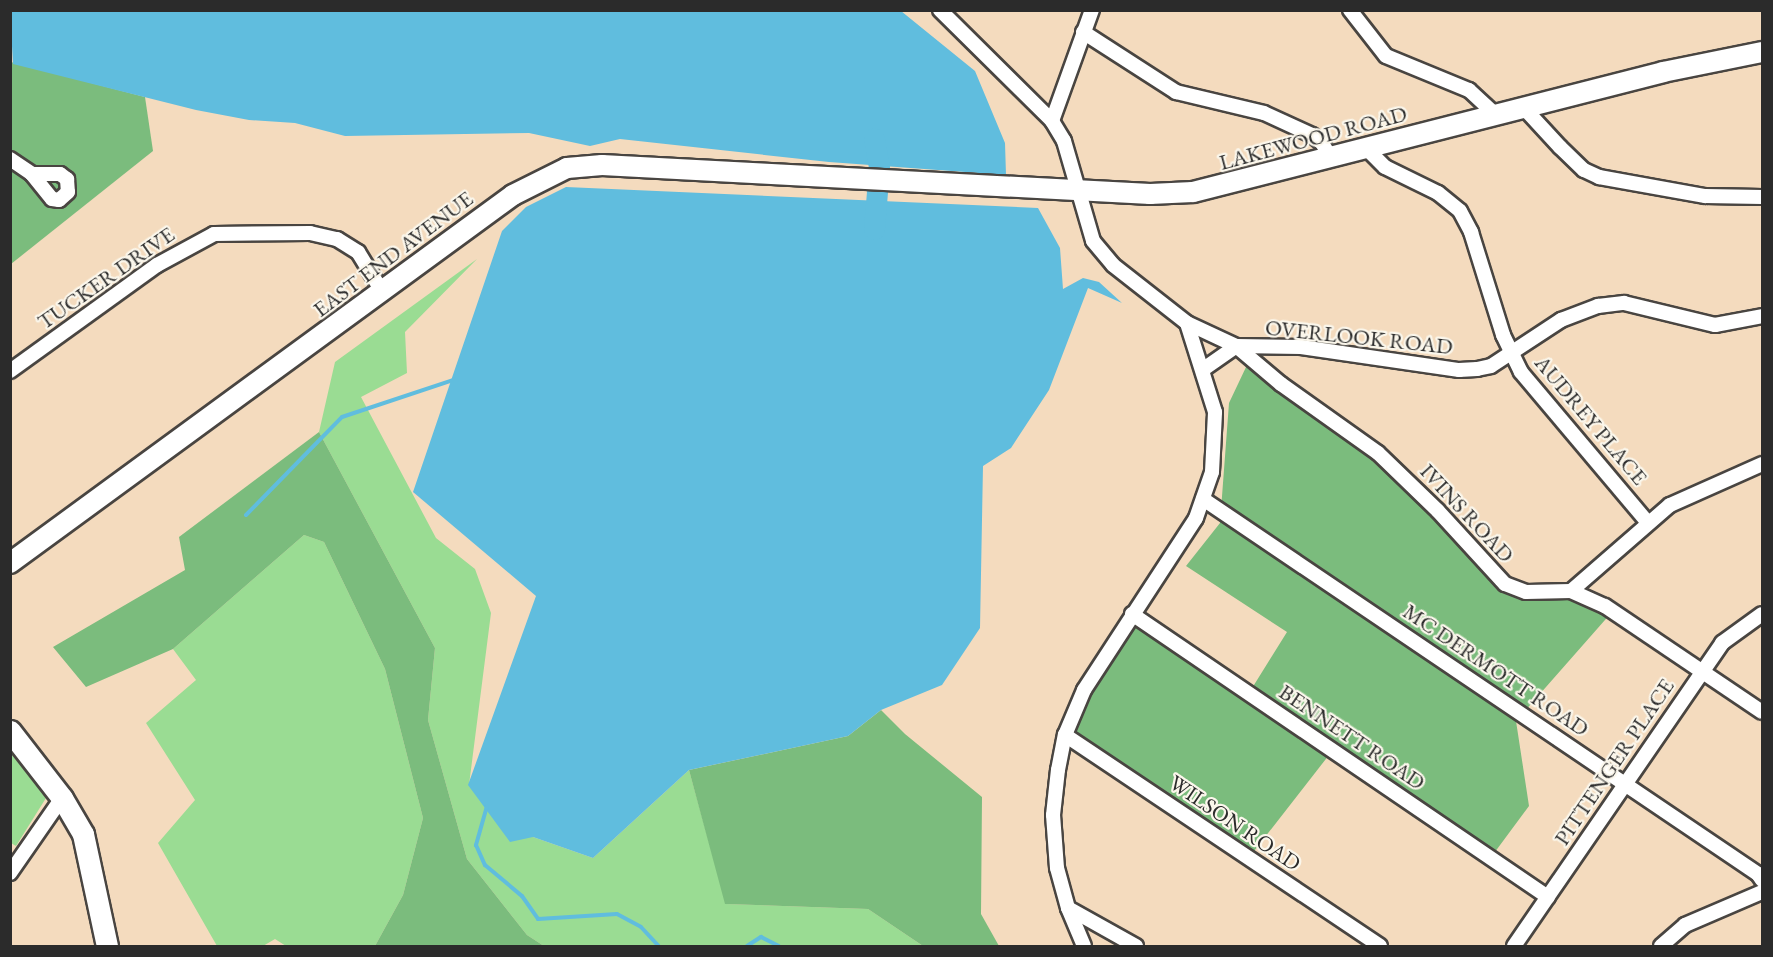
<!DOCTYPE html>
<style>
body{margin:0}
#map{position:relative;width:1773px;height:957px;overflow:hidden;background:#f4dbbe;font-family:"EB Garamond",serif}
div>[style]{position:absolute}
.green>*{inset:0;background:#9adc93}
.forest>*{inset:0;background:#7bbc7d}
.water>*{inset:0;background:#60bdde}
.stream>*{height:4px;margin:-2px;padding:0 2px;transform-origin:2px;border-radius:2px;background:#60bdde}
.river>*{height:21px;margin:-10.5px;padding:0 10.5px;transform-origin:10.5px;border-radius:10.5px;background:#60bdde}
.roads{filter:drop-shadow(2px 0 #494541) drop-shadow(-2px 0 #494541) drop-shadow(0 2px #494541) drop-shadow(0 -2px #494541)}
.street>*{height:14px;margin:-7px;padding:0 7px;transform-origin:7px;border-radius:7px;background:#fff}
.secondary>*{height:20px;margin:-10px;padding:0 10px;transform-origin:10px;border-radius:10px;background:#fff}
.primary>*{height:21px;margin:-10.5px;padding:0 10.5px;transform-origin:10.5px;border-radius:10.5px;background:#fff}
span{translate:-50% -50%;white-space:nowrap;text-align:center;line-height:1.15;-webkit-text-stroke:4.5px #fbf7ec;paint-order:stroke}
.street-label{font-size:22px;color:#2b2b2b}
.frame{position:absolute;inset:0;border:12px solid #2b2b2b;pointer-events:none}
</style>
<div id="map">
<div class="green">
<i style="clip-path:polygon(477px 259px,405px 332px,407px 373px,361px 397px,436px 538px,475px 569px,491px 613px,469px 785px,533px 837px,593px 858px,689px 770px,726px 904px,868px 909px,923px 946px,544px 946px,527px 935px,467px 859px,428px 720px,435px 648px,319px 432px,335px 362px)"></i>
<i style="clip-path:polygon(304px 535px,324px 542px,385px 669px,423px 818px,403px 895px,375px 946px,286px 946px,275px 939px,263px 946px,217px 946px,158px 843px,195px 800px,146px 723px,196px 680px,173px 649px)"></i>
<i style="clip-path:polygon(10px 752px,46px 798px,16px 846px,11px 843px)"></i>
</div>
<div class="forest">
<i style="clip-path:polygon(11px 62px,145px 97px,153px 151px,11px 264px)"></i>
<i style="clip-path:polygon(1247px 365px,1396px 469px,1490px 578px,1612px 612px,1516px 721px,1529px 806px,1489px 860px,1329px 755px,1251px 855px,1064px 732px,1131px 615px,1249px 693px,1287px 632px,1186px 566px,1220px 523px,1229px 403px)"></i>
<i style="clip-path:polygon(319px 432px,435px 648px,428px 720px,467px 859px,527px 935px,544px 946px,375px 946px,403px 895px,423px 818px,385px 669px,324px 542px,304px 535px,173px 649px,86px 687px,53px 647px,185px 570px,179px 537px)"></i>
<i style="clip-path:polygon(881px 710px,905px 734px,982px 797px,981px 914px,999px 946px,923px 946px,868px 909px,725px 904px,689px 770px,848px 736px)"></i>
</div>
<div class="water">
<i style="clip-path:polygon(10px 11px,901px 11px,975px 71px,1005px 143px,1006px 175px,829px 162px,620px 139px,590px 146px,529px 133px,345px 136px,295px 123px,249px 120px,196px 110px,13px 64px)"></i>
<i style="clip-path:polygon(566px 187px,1038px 208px,1060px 248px,1063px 289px,1083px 278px,1099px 282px,1122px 303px,1088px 288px,1049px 390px,1011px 448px,983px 466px,980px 628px,942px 685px,881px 710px,848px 736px,689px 770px,593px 858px,533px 837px,510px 842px,468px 785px,536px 596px,413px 492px,502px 231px,526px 207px)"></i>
</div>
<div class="stream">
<i style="left:246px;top:515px;width:137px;rotate:-45.6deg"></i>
<i style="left:342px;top:417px;width:120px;rotate:-18.4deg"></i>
<i style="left:487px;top:806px;width:41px;rotate:105.8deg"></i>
<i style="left:476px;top:845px;width:22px;rotate:66deg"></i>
<i style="left:485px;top:865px;width:48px;rotate:40deg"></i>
<i style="left:522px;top:896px;width:28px;rotate:55deg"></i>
<i style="left:538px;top:919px;width:79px;rotate:-3.6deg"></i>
<i style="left:617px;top:914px;width:27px;rotate:28deg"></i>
<i style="left:641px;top:927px;width:26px;rotate:47deg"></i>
<i style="left:747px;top:946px;width:17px;rotate:-33deg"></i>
<i style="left:761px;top:937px;width:20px;rotate:27deg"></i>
</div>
<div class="river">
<i style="left:874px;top:229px;width:62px;rotate:-85.4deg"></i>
<i style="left:879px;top:167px;width:29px;rotate:-100deg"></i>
</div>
<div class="roads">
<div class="street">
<i style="left:940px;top:10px;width:158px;rotate:44.7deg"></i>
<i style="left:1052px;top:121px;width:23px;rotate:59deg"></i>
<i style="left:1064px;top:141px;width:104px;rotate:73.8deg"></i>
<i style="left:1093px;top:241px;width:31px;rotate:50deg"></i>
<i style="left:1113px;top:265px;width:94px;rotate:38.1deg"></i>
<i style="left:1187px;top:323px;width:54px;rotate:25.1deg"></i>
<i style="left:1236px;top:346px;width:59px;rotate:40.2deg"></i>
<i style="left:1281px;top:384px;width:119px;rotate:35.4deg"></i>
<i style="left:1378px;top:453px;width:83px;rotate:44deg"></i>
<i style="left:1438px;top:511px;width:99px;rotate:47.5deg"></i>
<i style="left:1505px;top:584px;width:22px;rotate:21deg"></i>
<i style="left:1526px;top:592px;width:45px;rotate:-1.3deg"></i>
<i style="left:1571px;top:591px;width:37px;rotate:24deg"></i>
<i style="left:1605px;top:606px;width:189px;rotate:34deg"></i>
<i style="left:1350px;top:10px;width:58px;rotate:52deg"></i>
<i style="left:1386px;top:56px;width:90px;rotate:22.3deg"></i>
<i style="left:1469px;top:90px;width:37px;rotate:43deg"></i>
<i style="left:1083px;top:32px;width:111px;rotate:32.8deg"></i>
<i style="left:1176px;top:92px;width:90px;rotate:13.4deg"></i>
<i style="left:1264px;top:113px;width:53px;rotate:24.6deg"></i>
<i style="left:1312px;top:135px;width:13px;rotate:39deg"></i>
<i style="left:1322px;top:143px;width:17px;rotate:59deg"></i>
<i style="left:1524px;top:108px;width:53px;rotate:47.3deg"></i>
<i style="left:1560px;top:147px;width:33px;rotate:44deg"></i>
<i style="left:1584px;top:170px;width:17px;rotate:25deg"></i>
<i style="left:1599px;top:177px;width:108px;rotate:10.2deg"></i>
<i style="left:1705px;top:196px;width:57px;rotate:1deg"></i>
<i style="left:1052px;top:121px;width:118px;rotate:-70.2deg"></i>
<i style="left:1367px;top:149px;width:25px;rotate:45deg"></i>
<i style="left:1385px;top:167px;width:59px;rotate:26.1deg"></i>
<i style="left:1438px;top:193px;width:28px;rotate:39deg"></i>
<i style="left:1460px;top:211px;width:24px;rotate:62deg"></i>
<i style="left:1471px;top:232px;width:108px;rotate:72.7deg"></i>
<i style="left:1503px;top:335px;width:41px;rotate:64.1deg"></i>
<i style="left:1521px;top:372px;width:197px;rotate:49.9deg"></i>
<i style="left:10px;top:159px;width:27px;rotate:34deg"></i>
<i style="left:32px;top:174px;width:28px"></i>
<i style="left:60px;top:174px;width:9px;rotate:36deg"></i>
<i style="left:67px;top:179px;width:13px;rotate:86deg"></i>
<i style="left:68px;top:192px;width:12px;rotate:138deg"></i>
<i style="left:59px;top:200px;width:7px;rotate:-172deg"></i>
<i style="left:52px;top:199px;width:32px;rotate:-129deg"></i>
<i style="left:1205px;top:368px;width:38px;rotate:-35deg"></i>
<i style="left:1236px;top:346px;width:65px;rotate:0.9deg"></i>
<i style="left:1301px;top:347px;width:160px;rotate:8.3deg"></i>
<i style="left:1459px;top:370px;width:18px;rotate:-3deg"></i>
<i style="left:1477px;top:369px;width:14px;rotate:-12deg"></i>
<i style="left:1491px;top:366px;width:84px;rotate:-33.3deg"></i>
<i style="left:1561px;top:320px;width:40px;rotate:-21deg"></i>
<i style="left:1598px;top:306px;width:26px;rotate:-7deg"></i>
<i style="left:1624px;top:303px;width:94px;rotate:13.6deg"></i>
<i style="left:1715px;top:325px;width:48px;rotate:-10.8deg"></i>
<i style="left:10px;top:371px;width:181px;rotate:-35.8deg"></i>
<i style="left:157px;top:265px;width:65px;rotate:-28.5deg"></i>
<i style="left:214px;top:234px;width:96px;rotate:-0.6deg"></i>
<i style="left:310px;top:233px;width:28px;rotate:13deg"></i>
<i style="left:337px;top:239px;width:25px;rotate:32deg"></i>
<i style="left:358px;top:252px;width:48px;rotate:58.6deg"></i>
<i style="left:1203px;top:499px;width:670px;rotate:34.05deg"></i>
<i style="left:1758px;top:874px;width:7px;rotate:56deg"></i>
<i style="left:1571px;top:591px;width:131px;rotate:-41deg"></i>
<i style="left:1670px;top:505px;width:101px;rotate:-24deg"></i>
<i style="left:1132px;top:614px;width:503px;rotate:34.23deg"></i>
<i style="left:1065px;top:735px;width:379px;rotate:33.8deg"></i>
<i style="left:10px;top:873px;width:91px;rotate:-55.3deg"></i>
<i style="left:1068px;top:908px;width:78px;rotate:29.2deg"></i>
<i style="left:1084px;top:946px;width:41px;rotate:-112.8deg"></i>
<i style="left:1068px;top:908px;width:41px;rotate:-105.4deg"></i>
<i style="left:1057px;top:868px;width:53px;rotate:-94.3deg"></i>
<i style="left:1053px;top:815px;width:45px;rotate:-83.7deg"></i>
<i style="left:1058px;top:770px;width:36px;rotate:-79deg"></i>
<i style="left:1065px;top:735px;width:49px;rotate:-67.1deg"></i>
<i style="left:1084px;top:690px;width:205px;rotate:-56.9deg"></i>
<i style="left:1196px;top:518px;width:49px;rotate:-70.8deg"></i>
<i style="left:1212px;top:472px;width:60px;rotate:-87.1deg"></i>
<i style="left:1215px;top:412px;width:93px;rotate:-107.5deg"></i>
<i style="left:1514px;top:946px;width:368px;rotate:-55.5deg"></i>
<i style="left:1722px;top:643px;width:49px;rotate:-35.9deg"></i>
<i style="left:1661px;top:946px;width:32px;rotate:-41deg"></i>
<i style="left:1685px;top:925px;width:84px;rotate:-23.2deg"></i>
</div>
<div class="secondary">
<i style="left:10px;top:563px;width:623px;rotate:-36.19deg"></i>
<i style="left:513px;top:195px;width:60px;rotate:-26.6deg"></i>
<i style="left:567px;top:168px;width:35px;rotate:-5deg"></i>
<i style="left:602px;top:165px;width:549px;rotate:3.03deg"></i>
<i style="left:1150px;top:194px;width:43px;rotate:-2.7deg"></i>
<i style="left:1193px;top:192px;width:485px;rotate:-14.3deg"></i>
<i style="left:1663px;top:72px;width:101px;rotate:-11.4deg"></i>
</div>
<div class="primary">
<i style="left:10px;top:731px;width:85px;rotate:52.2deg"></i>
<i style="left:62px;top:798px;width:42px;rotate:59.7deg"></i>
<i style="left:83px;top:834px;width:115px;rotate:77.9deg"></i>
</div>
</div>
<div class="street-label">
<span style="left:1313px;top:138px;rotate:-15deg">LAKEWOOD ROAD</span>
<span style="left:393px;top:254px;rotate:-37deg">EAST END AVENUE</span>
<span style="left:106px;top:278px;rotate:-35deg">TUCKER DRIVE</span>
<span style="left:1359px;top:337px;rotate:6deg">OVERLOOK ROAD</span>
<span style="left:1591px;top:420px;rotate:50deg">AUDREY PLACE</span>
<span style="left:1467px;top:513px;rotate:47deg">IVINS ROAD</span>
<span style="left:1496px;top:670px;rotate:34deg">MC DERMOTT ROAD</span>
<span style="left:1352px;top:737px;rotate:34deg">BENNETT ROAD</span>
<span style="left:1614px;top:762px;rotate:-56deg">PITTENGER PLACE</span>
<span style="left:1235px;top:823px;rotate:34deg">WILSON ROAD</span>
</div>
<div class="frame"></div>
</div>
